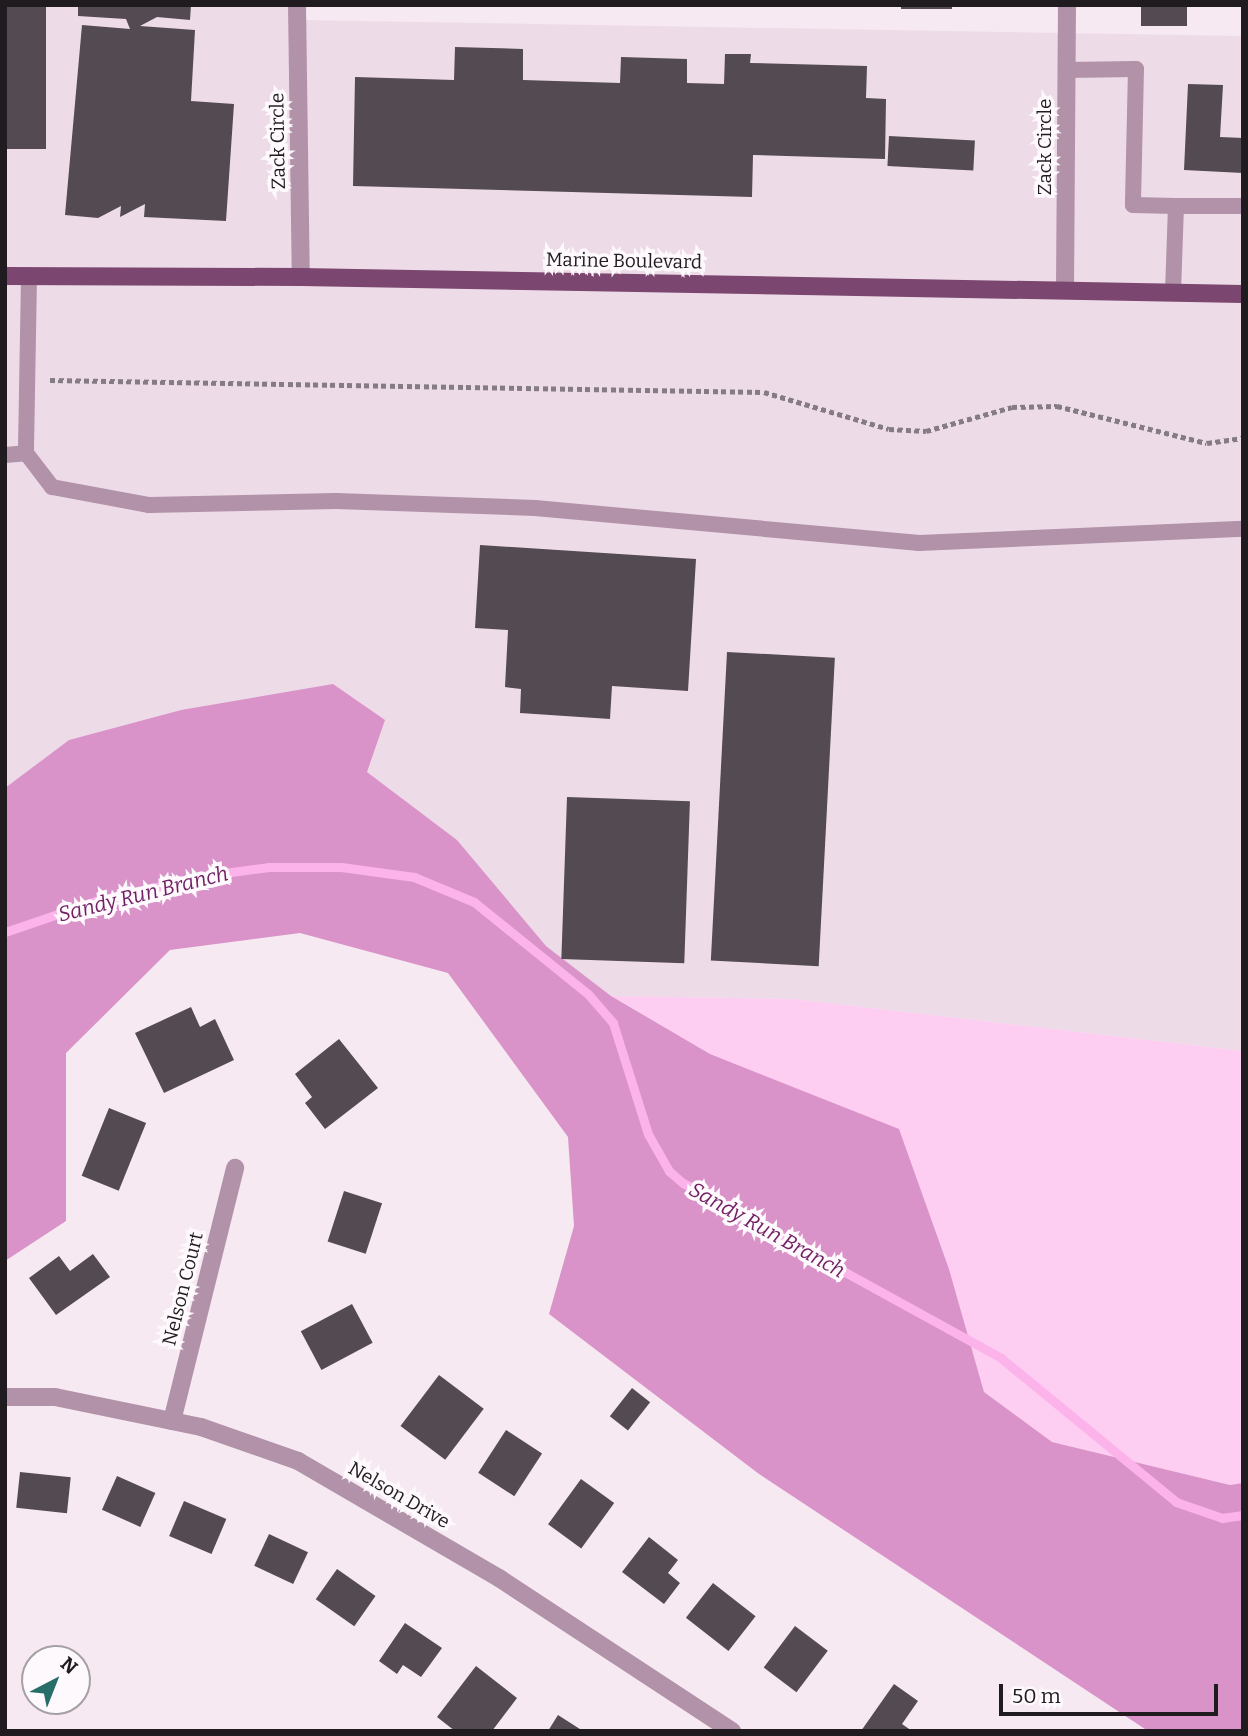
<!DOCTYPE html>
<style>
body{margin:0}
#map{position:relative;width:1248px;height:1736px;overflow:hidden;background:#f6e9f2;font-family:Bitter,serif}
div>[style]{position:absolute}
.built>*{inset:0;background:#eedbe8}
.green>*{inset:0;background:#fecdf2}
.forest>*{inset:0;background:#d993c9}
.stream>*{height:9px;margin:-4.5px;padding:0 4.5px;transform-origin:4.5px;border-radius:4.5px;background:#fbb3ea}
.building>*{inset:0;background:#544a51;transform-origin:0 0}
.path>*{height:4.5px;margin-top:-2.25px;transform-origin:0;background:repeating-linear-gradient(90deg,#847c82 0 5px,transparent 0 8.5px)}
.lane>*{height:16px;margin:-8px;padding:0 8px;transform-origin:8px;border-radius:8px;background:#b192a9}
.street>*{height:18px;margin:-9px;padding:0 9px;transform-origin:9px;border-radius:9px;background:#b192a9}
.primary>*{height:18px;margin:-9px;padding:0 9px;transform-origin:9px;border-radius:9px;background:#7b466f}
span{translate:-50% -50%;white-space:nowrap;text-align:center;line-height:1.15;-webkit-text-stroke:7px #fef9fd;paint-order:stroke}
.street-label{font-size:19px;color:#1f1b1e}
.water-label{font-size:21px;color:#701f63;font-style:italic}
.frame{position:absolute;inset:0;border:7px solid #1f1b1e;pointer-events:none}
.north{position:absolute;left:21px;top:1645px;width:70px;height:70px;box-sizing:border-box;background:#fef9fd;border:2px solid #a5a0a4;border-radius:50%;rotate:42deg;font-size:19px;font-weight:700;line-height:28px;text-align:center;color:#1f1b1e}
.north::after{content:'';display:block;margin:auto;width:24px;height:32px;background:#266e67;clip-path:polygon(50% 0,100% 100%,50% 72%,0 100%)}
.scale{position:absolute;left:999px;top:1684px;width:219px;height:32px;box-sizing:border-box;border:4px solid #1f1b1e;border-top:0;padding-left:9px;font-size:21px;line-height:24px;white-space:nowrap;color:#1f1b1e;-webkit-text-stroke:5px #fef9fd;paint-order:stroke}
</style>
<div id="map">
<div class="built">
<i style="clip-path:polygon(5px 5px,297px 5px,298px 20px,1243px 36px,1243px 1051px,793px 999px,611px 996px,546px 946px,457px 840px,367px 772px,181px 710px,69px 740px,5px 788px)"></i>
</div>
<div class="green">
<i style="clip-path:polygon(611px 996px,793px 999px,1243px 1051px,1243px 1483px,1230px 1485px,1052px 1442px,984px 1392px,949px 1269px,899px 1130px,710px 1054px)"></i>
</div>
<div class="forest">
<i style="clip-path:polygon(333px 684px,385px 720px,367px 772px,457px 840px,546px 946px,611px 996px,710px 1054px,899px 1129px,949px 1269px,984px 1392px,1052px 1442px,1230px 1485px,1243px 1483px,1243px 1731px,1148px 1731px,759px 1474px,549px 1314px,574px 1226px,568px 1137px,448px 973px,300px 933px,170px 950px,66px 1053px,66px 1221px,5px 1261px,5px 788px,69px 740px,181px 710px)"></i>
</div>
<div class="stream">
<i style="left:5px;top:932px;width:96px;rotate:-18.8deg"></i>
<i style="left:96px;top:901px;width:116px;rotate:-13deg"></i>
<i style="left:209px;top:875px;width:61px;rotate:-7.6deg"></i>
<i style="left:269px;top:867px;width:72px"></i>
<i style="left:341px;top:867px;width:74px;rotate:7.8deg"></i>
<i style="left:414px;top:877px;width:65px;rotate:22.6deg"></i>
<i style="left:474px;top:902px;width:146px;rotate:38.9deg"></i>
<i style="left:588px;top:994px;width:38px;rotate:49deg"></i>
<i style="left:613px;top:1023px;width:116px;rotate:72.5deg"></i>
<i style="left:648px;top:1134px;width:43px;rotate:60.4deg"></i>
<i style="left:669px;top:1171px;width:18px;rotate:41deg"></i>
<i style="left:683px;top:1183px;width:363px;rotate:28.8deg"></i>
<i style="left:1001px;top:1358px;width:227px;rotate:39.4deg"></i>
<i style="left:1176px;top:1502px;width:49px;rotate:19.2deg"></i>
<i style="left:1222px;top:1518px;width:21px;rotate:-8deg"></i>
</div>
<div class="building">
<i style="left:5px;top:5px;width:41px;height:144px"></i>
<i style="clip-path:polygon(78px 5px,191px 5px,190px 20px,157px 17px,140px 26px,195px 30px,191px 101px,234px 104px,226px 221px,144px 217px,145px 204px,120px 217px,121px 206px,98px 218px,65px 215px,82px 25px,130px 29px,126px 19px,78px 16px)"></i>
<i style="left:901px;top:5px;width:51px;height:4px"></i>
<i style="left:1141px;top:5px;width:46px;height:21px"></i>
<i style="clip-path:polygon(455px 47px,523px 49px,523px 80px,620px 83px,621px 57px,687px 59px,687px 83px,724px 84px,725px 54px,751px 54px,750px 63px,867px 66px,866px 98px,886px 99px,885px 159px,753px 155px,752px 197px,353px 186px,355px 77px,454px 80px)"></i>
<i style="clip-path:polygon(1188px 84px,1223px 85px,1220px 137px,1243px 138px,1243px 173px,1184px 170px)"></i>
<i style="left:889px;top:136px;width:86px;height:30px;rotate:3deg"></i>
<i style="clip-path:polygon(480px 545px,696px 559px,688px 691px,612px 686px,610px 719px,520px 713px,521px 689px,505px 687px,508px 630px,475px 628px)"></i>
<i style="left:727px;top:652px;width:108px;height:309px;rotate:3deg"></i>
<i style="left:567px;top:797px;width:123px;height:162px;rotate:2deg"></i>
<i style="clip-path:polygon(191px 1007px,200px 1027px,215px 1019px,234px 1060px,164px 1093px,135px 1033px)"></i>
<i style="clip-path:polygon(339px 1039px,378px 1088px,325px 1129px,305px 1103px,312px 1097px,295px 1074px)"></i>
<i style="left:109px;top:1108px;width:40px;height:73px;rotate:22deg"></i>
<i style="left:344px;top:1191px;width:40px;height:53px;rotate:18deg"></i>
<i style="clip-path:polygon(93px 1254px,110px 1277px,56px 1315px,29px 1278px,59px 1256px,70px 1271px)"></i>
<i style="left:352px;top:1304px;width:44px;height:58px;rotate:62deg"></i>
<i style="left:439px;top:1375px;width:56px;height:64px;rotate:37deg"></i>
<i style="left:632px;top:1388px;width:23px;height:36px;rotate:38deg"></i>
<i style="left:506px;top:1430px;width:43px;height:51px;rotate:33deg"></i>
<i style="left:20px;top:1472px;width:51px;height:36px;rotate:6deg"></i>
<i style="left:117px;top:1476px;width:42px;height:37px;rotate:24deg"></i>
<i style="left:581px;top:1479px;width:41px;height:56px;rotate:36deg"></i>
<i style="left:184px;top:1501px;width:46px;height:38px;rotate:23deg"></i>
<i style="left:269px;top:1534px;width:43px;height:35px;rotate:25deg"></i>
<i style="clip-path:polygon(649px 1537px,678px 1560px,668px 1573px,680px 1583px,664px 1604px,622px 1572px)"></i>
<i style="left:337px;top:1569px;width:47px;height:37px;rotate:35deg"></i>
<i style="left:713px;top:1583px;width:54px;height:44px;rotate:38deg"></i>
<i style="clip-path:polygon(405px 1623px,442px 1648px,421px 1677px,403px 1665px,397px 1674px,379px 1661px)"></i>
<i style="left:795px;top:1626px;width:41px;height:52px;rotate:37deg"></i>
<i style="clip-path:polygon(476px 1666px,517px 1698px,492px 1731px,455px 1731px,437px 1717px)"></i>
<i style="clip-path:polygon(894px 1684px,918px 1701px,902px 1724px,912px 1731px,861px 1731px)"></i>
<i style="clip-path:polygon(558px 1715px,583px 1731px,548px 1731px)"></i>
</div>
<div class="path">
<i style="left:50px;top:380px;width:714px;rotate:0.96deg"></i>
<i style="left:764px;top:392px;width:130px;rotate:16.5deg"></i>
<i style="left:889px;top:429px;width:37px;rotate:3deg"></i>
<i style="left:926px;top:431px;width:89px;rotate:-15.6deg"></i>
<i style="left:1012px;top:407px;width:45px;rotate:-1.3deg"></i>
<i style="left:1057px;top:406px;width:154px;rotate:13.9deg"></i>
<i style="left:1207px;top:443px;width:36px;rotate:-8deg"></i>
</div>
<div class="lane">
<i style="left:1066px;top:70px;width:70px;rotate:-0.8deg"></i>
<i style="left:1136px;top:69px;width:136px;rotate:91.3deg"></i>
<i style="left:1133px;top:205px;width:43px;rotate:1.3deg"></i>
<i style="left:1176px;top:206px;width:86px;rotate:92deg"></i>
<i style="left:1176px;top:206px;width:67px"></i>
<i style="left:29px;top:277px;width:176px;rotate:91deg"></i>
<i style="left:26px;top:453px;width:43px;rotate:52.6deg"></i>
<i style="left:52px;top:487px;width:99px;rotate:10.5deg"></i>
<i style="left:149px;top:505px;width:187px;rotate:-1.2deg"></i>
<i style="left:336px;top:501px;width:199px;rotate:2deg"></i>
<i style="left:535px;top:508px;width:386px;rotate:5.2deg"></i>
<i style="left:919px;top:543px;width:324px;rotate:-2.5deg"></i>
<i style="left:5px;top:455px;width:21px;rotate:-5deg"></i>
</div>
<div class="street">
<i style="left:297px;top:5px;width:272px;rotate:89.2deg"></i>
<i style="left:1065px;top:289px;width:284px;rotate:-89.6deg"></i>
<i style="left:5px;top:1397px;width:50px"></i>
<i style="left:55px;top:1397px;width:149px;rotate:11.6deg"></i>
<i style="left:201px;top:1427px;width:103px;rotate:19.3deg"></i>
<i style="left:298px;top:1461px;width:233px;rotate:30.2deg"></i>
<i style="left:499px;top:1578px;width:279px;rotate:33.3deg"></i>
<i style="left:172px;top:1421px;width:261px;rotate:-76deg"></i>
</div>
<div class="primary">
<i style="left:5px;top:276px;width:296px;rotate:0.2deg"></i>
<i style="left:301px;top:277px;width:942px;rotate:1.03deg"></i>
</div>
<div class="street-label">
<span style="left:278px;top:141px;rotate:-91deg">Zack Circle</span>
<span style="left:1045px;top:147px;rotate:-90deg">Zack Circle</span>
<span style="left:624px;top:261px;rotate:1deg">Marine Boulevard</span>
<span style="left:183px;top:1289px;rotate:-76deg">Nelson Court</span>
<span style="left:399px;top:1495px;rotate:30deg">Nelson Drive</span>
</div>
<div class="water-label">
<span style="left:143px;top:894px;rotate:-14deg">Sandy Run Branch</span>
<span style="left:767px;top:1230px;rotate:29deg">Sandy Run Branch</span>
</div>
<div class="frame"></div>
<div class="north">N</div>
<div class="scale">50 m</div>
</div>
